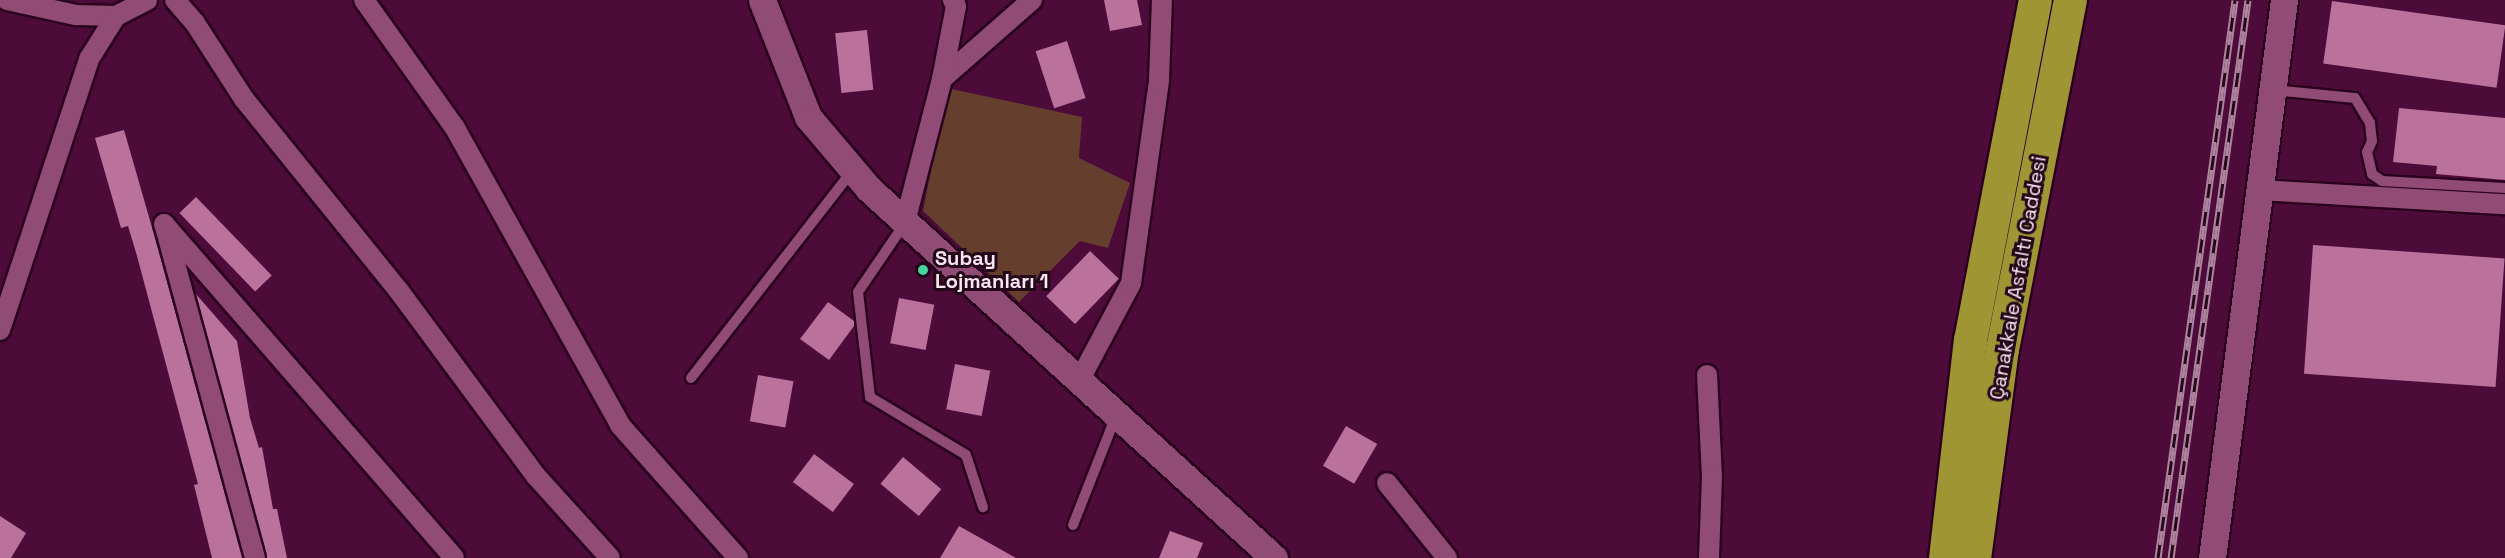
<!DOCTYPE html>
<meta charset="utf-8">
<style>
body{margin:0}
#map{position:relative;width:2505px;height:558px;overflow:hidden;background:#4c0b38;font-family:"Space Grotesk",sans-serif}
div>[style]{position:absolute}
.green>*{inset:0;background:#653e2e}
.building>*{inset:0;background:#ba729d;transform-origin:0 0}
.roads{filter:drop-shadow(2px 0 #2a001d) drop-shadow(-2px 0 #2a001d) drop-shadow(0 2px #2a001d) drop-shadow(0 -2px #2a001d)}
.lane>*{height:10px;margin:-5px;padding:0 5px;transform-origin:5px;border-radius:5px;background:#904b76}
.street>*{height:20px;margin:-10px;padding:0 10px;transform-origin:10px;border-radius:10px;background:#904b76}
.secondary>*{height:27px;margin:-13.5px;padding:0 13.5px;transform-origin:13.5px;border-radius:13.5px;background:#904b76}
.highway>*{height:33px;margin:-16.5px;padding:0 16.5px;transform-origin:16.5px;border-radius:16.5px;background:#9f9535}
.rail>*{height:7px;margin-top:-3.5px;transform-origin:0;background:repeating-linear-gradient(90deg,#230819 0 14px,#ae839e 0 28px);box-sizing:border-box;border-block:2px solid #ae839e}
.dots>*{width:16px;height:16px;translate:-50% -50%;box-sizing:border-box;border:3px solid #230819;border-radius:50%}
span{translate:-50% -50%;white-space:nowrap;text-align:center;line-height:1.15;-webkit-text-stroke:6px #230819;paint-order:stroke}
.poi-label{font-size:20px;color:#fde4f1;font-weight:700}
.left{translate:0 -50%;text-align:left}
.street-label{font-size:20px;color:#fde4f1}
</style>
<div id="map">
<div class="green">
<i style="clip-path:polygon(947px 88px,1082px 117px,1079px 158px,1130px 183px,1108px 248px,1080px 241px,1019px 302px,923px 211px)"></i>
</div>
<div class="building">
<i style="clip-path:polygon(1104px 0,1137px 0,1142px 25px,1110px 31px)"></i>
<i style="left:2332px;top:1px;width:175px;height:63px;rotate:8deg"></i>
<i style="left:867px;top:30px;width:60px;height:32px;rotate:84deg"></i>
<i style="left:1067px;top:41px;width:60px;height:33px;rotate:72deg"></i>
<i style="clip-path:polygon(2399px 108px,2505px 118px,2505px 180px,2436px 174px,2437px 166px,2393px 162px)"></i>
<i style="clip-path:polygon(124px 130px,155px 238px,243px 558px,212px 558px,194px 485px,198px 484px,137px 256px,128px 226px,121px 228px,95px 138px)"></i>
<i style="left:196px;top:197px;width:109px;height:23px;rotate:46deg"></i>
<i style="left:2313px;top:245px;width:192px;height:129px;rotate:4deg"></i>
<i style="left:1090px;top:251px;width:40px;height:63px;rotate:44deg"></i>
<i style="clip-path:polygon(195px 293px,237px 341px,250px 418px,259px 448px,262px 447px,273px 509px,277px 509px,287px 558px,267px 558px)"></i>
<i style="left:899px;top:298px;width:36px;height:46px;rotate:11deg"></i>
<i style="clip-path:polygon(828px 302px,854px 321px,854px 326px,829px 360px,800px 339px)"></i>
<i style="left:955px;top:364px;width:36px;height:46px;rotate:11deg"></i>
<i style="left:758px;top:375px;width:36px;height:47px;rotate:10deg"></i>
<i style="left:1346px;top:426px;width:36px;height:46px;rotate:30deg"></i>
<i style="left:814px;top:454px;width:50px;height:35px;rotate:37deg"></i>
<i style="left:903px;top:457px;width:50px;height:35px;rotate:40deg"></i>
<i style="clip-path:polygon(0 516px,26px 533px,11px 558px,0 558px)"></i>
<i style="clip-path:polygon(959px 526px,1016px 558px,940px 558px)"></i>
<i style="clip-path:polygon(1170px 531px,1203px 543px,1197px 558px,1159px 558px)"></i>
</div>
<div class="roads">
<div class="lane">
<i style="left:2273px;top:90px;width:82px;rotate:5.6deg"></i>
<i style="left:2355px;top:98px;width:29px;rotate:59deg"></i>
<i style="left:2370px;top:123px;width:18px;rotate:84deg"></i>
<i style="left:2372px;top:141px;width:12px;rotate:114deg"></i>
<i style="left:2367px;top:152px;width:23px;rotate:77deg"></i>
<i style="left:2372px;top:174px;width:12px;rotate:35deg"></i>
<i style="left:2382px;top:181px;width:123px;rotate:3.3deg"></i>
<i style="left:905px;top:223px;width:83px;rotate:124.3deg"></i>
<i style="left:858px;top:292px;width:106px;rotate:83.5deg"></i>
<i style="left:870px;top:397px;width:112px;rotate:31.1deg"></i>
<i style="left:966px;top:455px;width:55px;rotate:71.9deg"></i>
<i style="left:691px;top:378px;width:264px;rotate:-52.1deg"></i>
<i style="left:1073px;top:525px;width:117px;rotate:-68.5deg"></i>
</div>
<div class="street">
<i style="left:7px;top:0;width:71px;rotate:12.3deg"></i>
<i style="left:76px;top:15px;width:40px;rotate:1.4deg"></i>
<i style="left:175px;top:0;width:30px;rotate:49deg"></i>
<i style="left:195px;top:23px;width:90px;rotate:57.2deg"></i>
<i style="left:244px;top:99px;width:247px;rotate:51.1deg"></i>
<i style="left:399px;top:291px;width:230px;rotate:53.5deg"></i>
<i style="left:536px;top:476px;width:110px;rotate:47.9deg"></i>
<i style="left:364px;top:0;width:157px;rotate:54.6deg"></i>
<i style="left:455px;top:128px;width:340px;rotate:60.9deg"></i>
<i style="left:620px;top:425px;width:178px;rotate:48.4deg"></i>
<i style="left:942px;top:79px;width:120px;rotate:-41.3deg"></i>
<i style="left:2259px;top:190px;width:246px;rotate:3.3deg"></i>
<i style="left:905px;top:222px;width:148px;rotate:-75.5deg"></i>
<i style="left:942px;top:79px;width:74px;rotate:-79.1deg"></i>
<i style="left:956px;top:6px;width:7px;rotate:-117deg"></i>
<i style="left:0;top:330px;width:285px;rotate:-71.8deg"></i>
<i style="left:89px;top:59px;width:51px;rotate:-57.9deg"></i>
<i style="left:116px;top:16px;width:35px;rotate:-27deg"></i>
<i style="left:1707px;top:375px;width:101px;rotate:87.2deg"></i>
<i style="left:1712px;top:476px;width:82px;rotate:92.1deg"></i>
<i style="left:1079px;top:381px;width:111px;rotate:-62deg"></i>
<i style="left:1131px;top:283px;width:205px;rotate:-82.1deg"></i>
<i style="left:1159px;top:80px;width:80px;rotate:-87.9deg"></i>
<i style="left:1387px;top:483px;width:96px;rotate:51.3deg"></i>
<i style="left:255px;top:558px;width:346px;rotate:-105.2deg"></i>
<i style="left:164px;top:224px;width:442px;rotate:49deg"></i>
</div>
<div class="secondary">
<i style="left:762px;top:0;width:126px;rotate:68.5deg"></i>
<i style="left:808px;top:117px;width:94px;rotate:49.7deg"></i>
<i style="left:869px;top:189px;width:548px;rotate:42.34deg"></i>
<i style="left:2212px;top:558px;width:563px;rotate:-82.65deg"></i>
</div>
<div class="highway">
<i style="left:1945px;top:558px;width:219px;rotate:-83.5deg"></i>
<i style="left:1970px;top:340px;width:346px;rotate:-79.2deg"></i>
<i style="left:1974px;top:558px;width:211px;rotate:-82.4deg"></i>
<i style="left:2002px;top:349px;width:356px;rotate:-79deg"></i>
</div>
</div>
<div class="rail">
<i style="left:2158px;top:558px;width:563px;rotate:-82.14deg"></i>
<i style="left:2171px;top:558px;width:563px;rotate:-82.14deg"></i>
</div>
<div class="dots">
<i style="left:923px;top:270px;background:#47d49e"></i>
</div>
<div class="poi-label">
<span class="left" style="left:935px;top:270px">Subay<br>Lojmanları 1</span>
</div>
<div class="street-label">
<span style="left:2018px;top:278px;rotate:-80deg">Çanakkale Asfaltı Caddesi</span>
</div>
</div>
